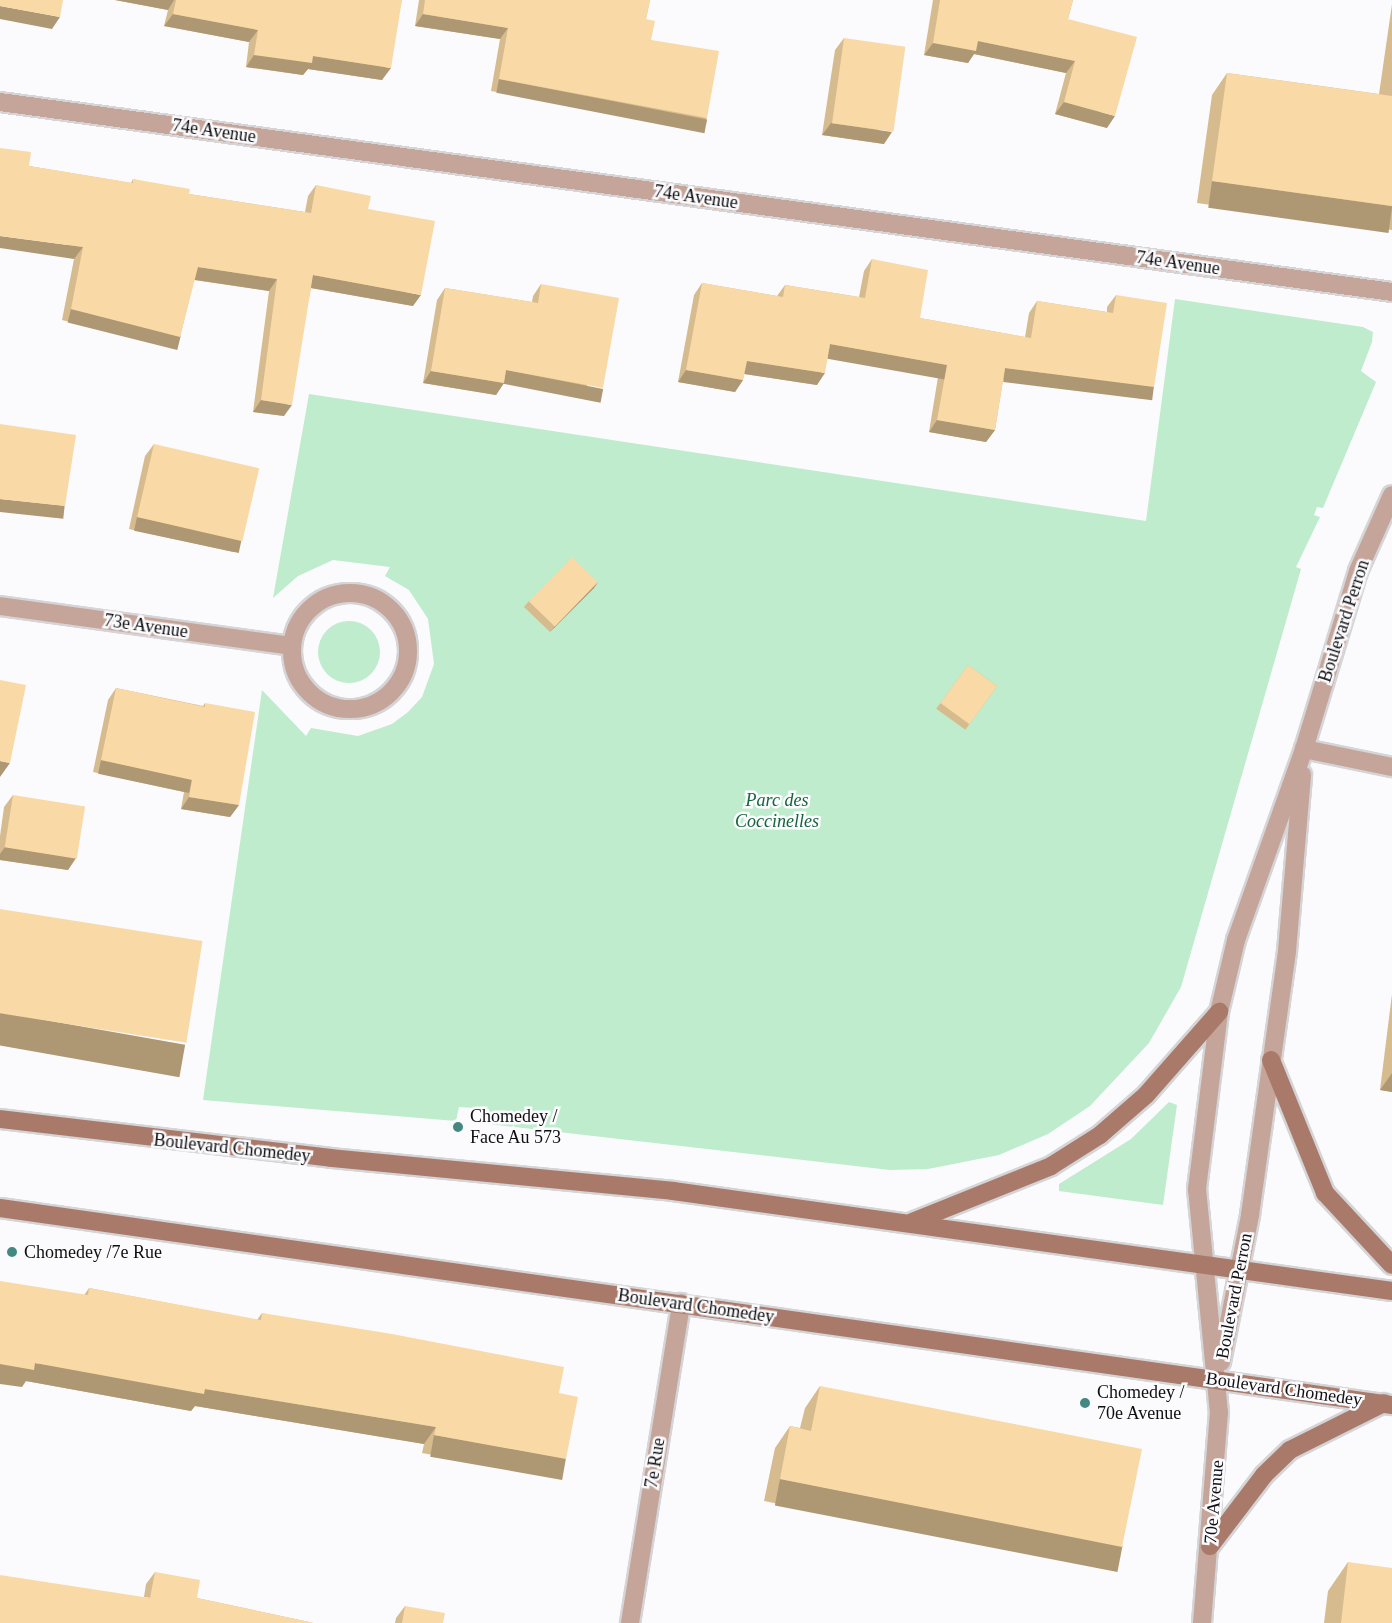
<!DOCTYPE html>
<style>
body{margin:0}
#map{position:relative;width:1392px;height:1623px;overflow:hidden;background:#fbfbfe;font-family:"Times New Roman",serif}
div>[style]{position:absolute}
.green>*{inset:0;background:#beeccc}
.round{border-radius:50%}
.roads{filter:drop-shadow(2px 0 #d5d5d8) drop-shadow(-2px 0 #d5d5d8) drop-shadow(0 2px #d5d5d8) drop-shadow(0 -2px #d5d5d8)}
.street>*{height:18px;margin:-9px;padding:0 9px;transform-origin:9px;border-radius:9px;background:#c5a599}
.street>.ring{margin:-9px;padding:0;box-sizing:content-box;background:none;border:18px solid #c5a599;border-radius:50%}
.secondary>*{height:18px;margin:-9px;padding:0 9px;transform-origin:9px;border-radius:9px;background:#a97a69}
.wall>*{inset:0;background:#d6bb8f;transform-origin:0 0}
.shaded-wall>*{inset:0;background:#ae9874;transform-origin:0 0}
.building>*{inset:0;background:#f9d9a6;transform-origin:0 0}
.dots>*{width:16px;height:16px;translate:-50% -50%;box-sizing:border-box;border:3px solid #fbfbfe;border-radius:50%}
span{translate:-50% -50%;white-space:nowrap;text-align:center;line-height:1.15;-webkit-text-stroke:5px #fbfbfe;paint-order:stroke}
.street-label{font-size:18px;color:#0f0f11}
.park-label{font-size:18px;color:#16643b;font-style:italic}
.poi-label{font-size:18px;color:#0f0f11}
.left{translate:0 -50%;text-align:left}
</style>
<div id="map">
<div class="green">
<i style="clip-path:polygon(1175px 299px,1363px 327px,1373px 332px,1372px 342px,1361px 371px,1376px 382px,1323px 508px,1317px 507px,1314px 515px,1320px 517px,1296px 567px,1301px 569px,1181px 987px,1149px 1043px,1090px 1106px,1048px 1134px,999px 1155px,928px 1169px,890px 1170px,488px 1124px,489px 1109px,459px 1107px,456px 1121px,203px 1100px,262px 690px,306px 736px,311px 728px,358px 736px,392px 724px,408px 712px,422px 697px,434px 664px,428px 619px,409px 590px,385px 576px,390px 567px,333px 560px,298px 576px,273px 598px,309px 394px,1146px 521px)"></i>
<i class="round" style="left:318px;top:621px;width:62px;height:62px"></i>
<i style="clip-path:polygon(1169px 1102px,1177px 1105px,1163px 1205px,1059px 1191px,1059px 1184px,1131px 1139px)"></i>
</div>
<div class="roads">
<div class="street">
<i style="left:0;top:102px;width:1405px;rotate:7.77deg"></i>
<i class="ring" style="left:292px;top:593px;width:98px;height:98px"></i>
<i style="left:0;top:606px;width:294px;rotate:7.8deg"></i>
<i style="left:1304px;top:749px;width:90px;rotate:11.6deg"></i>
<i style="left:1221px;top:1362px;width:150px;rotate:-78.8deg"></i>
<i style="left:1250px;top:1215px;width:267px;rotate:-82deg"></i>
<i style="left:1287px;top:951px;width:177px;rotate:-85.1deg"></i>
<i style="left:630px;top:1623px;width:324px;rotate:-80.9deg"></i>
<i style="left:1202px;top:1623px;width:211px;rotate:-85.4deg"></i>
<i style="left:1219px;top:1413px;width:225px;rotate:-95.6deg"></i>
<i style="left:1197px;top:1189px;width:178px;rotate:-82.9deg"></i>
<i style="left:1219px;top:1012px;width:74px;rotate:-76.7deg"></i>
<i style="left:1236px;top:940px;width:203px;rotate:-70.4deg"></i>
<i style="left:1304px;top:749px;width:186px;rotate:-73.1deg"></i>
<i style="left:1358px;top:571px;width:83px;rotate:-65.9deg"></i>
</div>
<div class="secondary">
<i style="left:1271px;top:1060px;width:144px;rotate:67.9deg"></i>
<i style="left:1325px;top:1193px;width:98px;rotate:47.1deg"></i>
<i style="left:0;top:1119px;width:333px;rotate:6.7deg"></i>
<i style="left:331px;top:1158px;width:344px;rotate:5.5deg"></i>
<i style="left:673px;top:1191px;width:726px;rotate:7.92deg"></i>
<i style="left:0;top:1208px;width:1406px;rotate:8.06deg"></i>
<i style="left:912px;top:1222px;width:150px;rotate:-21.9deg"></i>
<i style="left:1051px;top:1166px;width:58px;rotate:-32.3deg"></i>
<i style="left:1100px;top:1135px;width:61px;rotate:-41deg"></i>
<i style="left:1146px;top:1095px;width:111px;rotate:-48.7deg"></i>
<i style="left:1210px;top:1546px;width:89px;rotate:-52.7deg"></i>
<i style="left:1264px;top:1475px;width:36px;rotate:-44deg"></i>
<i style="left:1290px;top:1450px;width:105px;rotate:-26.6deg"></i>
</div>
</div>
<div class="wall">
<i style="clip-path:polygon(115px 0,402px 0,382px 80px,308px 69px,303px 75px,246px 67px,249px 42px,164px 26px,168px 10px)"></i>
<i style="clip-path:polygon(419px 0,650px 0,646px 19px,651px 40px,707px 118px,699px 129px,491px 91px,500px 39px,415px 26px)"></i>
<i style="clip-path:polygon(933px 0,1073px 0,1068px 19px,1107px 128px,1055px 114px,1066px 73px,974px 54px,968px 63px,924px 55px)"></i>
<i style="clip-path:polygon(1392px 4px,1392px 230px,1197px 203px,1212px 95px,1227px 73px,1379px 94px)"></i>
<i style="clip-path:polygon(844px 38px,884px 144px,822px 135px,835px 50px)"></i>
<i style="clip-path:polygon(29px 166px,131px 183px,133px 179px,189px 194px,305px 212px,308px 196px,316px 185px,368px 209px,413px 306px,311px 288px,284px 416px,253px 412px,269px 291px,194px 280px,180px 337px,172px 348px,62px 320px,74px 259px)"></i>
<i style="clip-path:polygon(872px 259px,920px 318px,1025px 337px,1029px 313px,1037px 301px,1107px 312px,1107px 307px,1116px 295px,1154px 387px,1145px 399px,1003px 380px,995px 430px,986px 442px,929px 432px,938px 377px,828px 357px,817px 385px,744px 374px,743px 380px,735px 392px,678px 382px,694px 295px,702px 283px,777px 296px,785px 285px,859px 297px,864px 271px)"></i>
<i style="clip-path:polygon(541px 284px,594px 400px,504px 383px,496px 395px,423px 383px,437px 300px,445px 288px,532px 302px,533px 296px)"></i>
<i style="clip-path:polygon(154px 444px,241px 540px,233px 552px,129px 529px,145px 456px)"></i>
<i style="clip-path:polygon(598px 582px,594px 588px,550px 632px,524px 607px,529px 601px)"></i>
<i style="left:968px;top:665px;width:36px;height:54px;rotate:36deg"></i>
<i style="clip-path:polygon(116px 688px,203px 706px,205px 703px,239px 805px,230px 817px,181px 809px,184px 792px,93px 772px,108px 700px)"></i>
<i style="clip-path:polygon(13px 795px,76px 858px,68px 870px,0 860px,0 836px,4px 807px)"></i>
<i style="clip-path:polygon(1392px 994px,1392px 1092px,1380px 1090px)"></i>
<i style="clip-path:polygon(89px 1288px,257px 1320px,262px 1313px,559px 1393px,554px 1477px,422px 1453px,424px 1444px,195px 1406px,191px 1411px,26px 1381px,22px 1387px)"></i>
<i style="clip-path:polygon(820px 1386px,1106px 1569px,764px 1501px,775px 1448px,790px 1426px,800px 1428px,805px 1408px)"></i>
<i style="clip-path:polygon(1348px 1562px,1392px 1623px,1324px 1623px,1328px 1591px)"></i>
<i style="clip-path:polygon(155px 1572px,197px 1598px,314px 1623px,144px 1597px,146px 1584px)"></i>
<i style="clip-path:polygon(405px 1606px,443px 1623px,395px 1623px,396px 1618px)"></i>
</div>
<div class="shaded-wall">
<i style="clip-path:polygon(115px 0,174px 0,168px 10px)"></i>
<i style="clip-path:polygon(0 6px,60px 17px,52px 29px,0 19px)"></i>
<i style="clip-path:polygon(173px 14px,258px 30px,249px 42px,164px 26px)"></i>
<i style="clip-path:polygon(423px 14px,508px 28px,500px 39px,415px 26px)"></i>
<i style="clip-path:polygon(978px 41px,1075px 61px,1066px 73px,974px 54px,968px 63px,924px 55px,933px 43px)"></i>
<i style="clip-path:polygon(254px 55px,313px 56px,391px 68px,382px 80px,308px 69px,303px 75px,246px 67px)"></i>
<i style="left:499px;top:79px;width:212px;height:14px;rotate:11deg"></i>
<i style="clip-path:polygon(1064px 102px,1115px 116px,1107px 128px,1055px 114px)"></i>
<i style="clip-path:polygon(831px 123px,892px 132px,884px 144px,822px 135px)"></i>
<i style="left:1212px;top:181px;width:182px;height:27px;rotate:8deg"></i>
<i style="clip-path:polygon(0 236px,83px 247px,74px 259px,0 248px)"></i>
<i style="clip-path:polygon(198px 267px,277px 279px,269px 291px,189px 279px)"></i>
<i style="clip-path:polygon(313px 275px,421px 295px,413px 306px,305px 287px)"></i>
<i style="left:71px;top:309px;width:113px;height:14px;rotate:14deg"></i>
<i style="left:830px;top:344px;width:119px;height:15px;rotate:10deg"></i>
<i style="clip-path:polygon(747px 361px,825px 373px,817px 385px,738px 373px)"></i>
<i style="left:1005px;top:368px;width:150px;height:14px;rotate:7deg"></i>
<i style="left:506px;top:370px;width:99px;height:14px;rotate:11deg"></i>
<i style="clip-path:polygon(686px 370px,743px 380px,735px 392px,678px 382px)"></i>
<i style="clip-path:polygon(431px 371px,504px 383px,496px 395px,423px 383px)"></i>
<i style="clip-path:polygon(261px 400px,292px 405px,284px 416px,253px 412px)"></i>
<i style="clip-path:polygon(937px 420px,995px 430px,986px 442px,929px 432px)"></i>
<i style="left:0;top:499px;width:65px;height:13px;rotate:6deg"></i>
<i style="left:137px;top:517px;width:107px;height:14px;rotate:12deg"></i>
<i style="clip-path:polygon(598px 582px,594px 588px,550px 632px,555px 626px)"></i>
<i style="left:101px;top:760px;width:93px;height:14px;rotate:12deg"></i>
<i style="clip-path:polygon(0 761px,10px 763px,0 777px)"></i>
<i style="clip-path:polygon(189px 797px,239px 805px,230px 817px,181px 809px)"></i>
<i style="clip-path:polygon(5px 847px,76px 858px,68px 870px,0 860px,0 854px)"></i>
<i style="left:0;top:1012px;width:188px;height:33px;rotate:10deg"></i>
<i style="clip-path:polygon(1392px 1073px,1392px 1092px,1380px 1090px)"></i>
<i style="clip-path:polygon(35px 1363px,205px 1389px,436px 1427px,424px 1444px,195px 1406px,191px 1411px,26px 1381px,22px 1387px,0 1384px,0 1364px)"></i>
<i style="left:434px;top:1435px;width:134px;height:22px;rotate:10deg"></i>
<i style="left:780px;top:1479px;width:349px;height:27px;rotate:11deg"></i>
</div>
<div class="building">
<i style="clip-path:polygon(0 0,63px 0,60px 17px,0 6px)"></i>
<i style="clip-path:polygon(176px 0,402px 0,391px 68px,313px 56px,312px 63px,254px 55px,258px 30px,173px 14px)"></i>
<i style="clip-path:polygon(425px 0,650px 0,646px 19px,655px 21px,651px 40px,719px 51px,707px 118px,499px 79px,508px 28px,423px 14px)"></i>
<i style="clip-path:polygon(940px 0,1073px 0,1068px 19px,1137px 37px,1115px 116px,1064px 102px,1075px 61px,978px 41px,976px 51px,933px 43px)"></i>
<i style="left:844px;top:38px;width:62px;height:86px;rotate:8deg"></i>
<i style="clip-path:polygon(1227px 73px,1392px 96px,1392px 92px,1392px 206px,1212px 181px)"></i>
<i style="clip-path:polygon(0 148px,31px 152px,29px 166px,133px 183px,133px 179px,190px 189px,189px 194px,311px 213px,316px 185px,371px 196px,368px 209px,435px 221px,421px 295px,313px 275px,292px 405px,261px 400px,277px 279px,198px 267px,180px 337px,71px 309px,83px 247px,0 236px)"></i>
<i style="clip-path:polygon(872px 259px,928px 270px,920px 318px,1031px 338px,1037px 301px,1113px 313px,1116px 295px,1167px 303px,1154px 387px,1005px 368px,995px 430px,937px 420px,947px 365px,830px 344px,825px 373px,747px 361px,743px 380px,686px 370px,702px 283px,783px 297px,785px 285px,865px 298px)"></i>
<i style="clip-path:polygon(541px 284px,619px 298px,603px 388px,506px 370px,504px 383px,431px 371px,445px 288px,538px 303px)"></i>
<i style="clip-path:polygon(0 424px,76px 435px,65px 506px,0 499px)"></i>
<i style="left:154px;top:444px;width:108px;height:75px;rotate:13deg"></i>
<i style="left:572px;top:557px;width:36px;height:62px;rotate:44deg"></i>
<i style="left:968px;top:665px;width:36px;height:47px;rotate:36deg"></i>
<i style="clip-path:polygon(0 680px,26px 685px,10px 763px,0 761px)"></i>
<i style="clip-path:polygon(116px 688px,205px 707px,205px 703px,255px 712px,239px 805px,189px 797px,192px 780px,101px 760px)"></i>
<i style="left:13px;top:795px;width:73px;height:53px;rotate:9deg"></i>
<i style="left:0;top:909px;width:205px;height:103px;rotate:9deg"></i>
<i style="clip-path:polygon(0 1281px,88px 1295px,89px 1288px,261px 1320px,262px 1313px,392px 1334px,564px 1367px,559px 1393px,578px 1397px,566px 1459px,434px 1435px,436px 1427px,205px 1389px,204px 1394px,35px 1363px,34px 1370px,0 1364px)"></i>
<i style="clip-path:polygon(820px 1386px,1142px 1449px,1122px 1547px,780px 1479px,790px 1426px,811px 1431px)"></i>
<i style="clip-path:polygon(1348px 1562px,1392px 1568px,1392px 1623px,1341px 1623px)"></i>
<i style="clip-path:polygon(155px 1572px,200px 1580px,197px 1598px,314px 1623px,0 1623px,0 1575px,150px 1598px)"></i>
<i style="clip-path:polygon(405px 1606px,445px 1613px,443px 1623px,402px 1623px)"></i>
</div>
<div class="dots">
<i style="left:458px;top:1127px;background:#438982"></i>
<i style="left:12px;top:1252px;background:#438982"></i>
<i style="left:1085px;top:1403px;background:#438982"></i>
</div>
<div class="street-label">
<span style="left:214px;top:131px;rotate:8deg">74e Avenue</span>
<span style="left:696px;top:197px;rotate:8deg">74e Avenue</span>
<span style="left:1178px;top:263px;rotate:8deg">74e Avenue</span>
<span style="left:1344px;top:621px;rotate:-72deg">Boulevard Perron</span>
<span style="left:146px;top:626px;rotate:8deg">73e Avenue</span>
<span style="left:232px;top:1148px;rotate:6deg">Boulevard Chomedey</span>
<span style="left:1234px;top:1296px;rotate:-79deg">Boulevard Perron</span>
<span style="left:696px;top:1306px;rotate:8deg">Boulevard Chomedey</span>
<span style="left:1284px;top:1389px;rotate:8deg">Boulevard Chomedey</span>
<span style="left:655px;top:1463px;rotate:-81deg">7e Rue</span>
<span style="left:1214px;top:1502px;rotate:-85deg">70e Avenue</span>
</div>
<div class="park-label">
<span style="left:777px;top:811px">Parc des<br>Coccinelles</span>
</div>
<div class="poi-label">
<span class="left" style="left:470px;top:1127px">Chomedey /<br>Face Au 573</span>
<span class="left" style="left:24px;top:1252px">Chomedey /7e Rue</span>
<span class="left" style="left:1097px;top:1403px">Chomedey /<br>70e Avenue</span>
</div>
</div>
